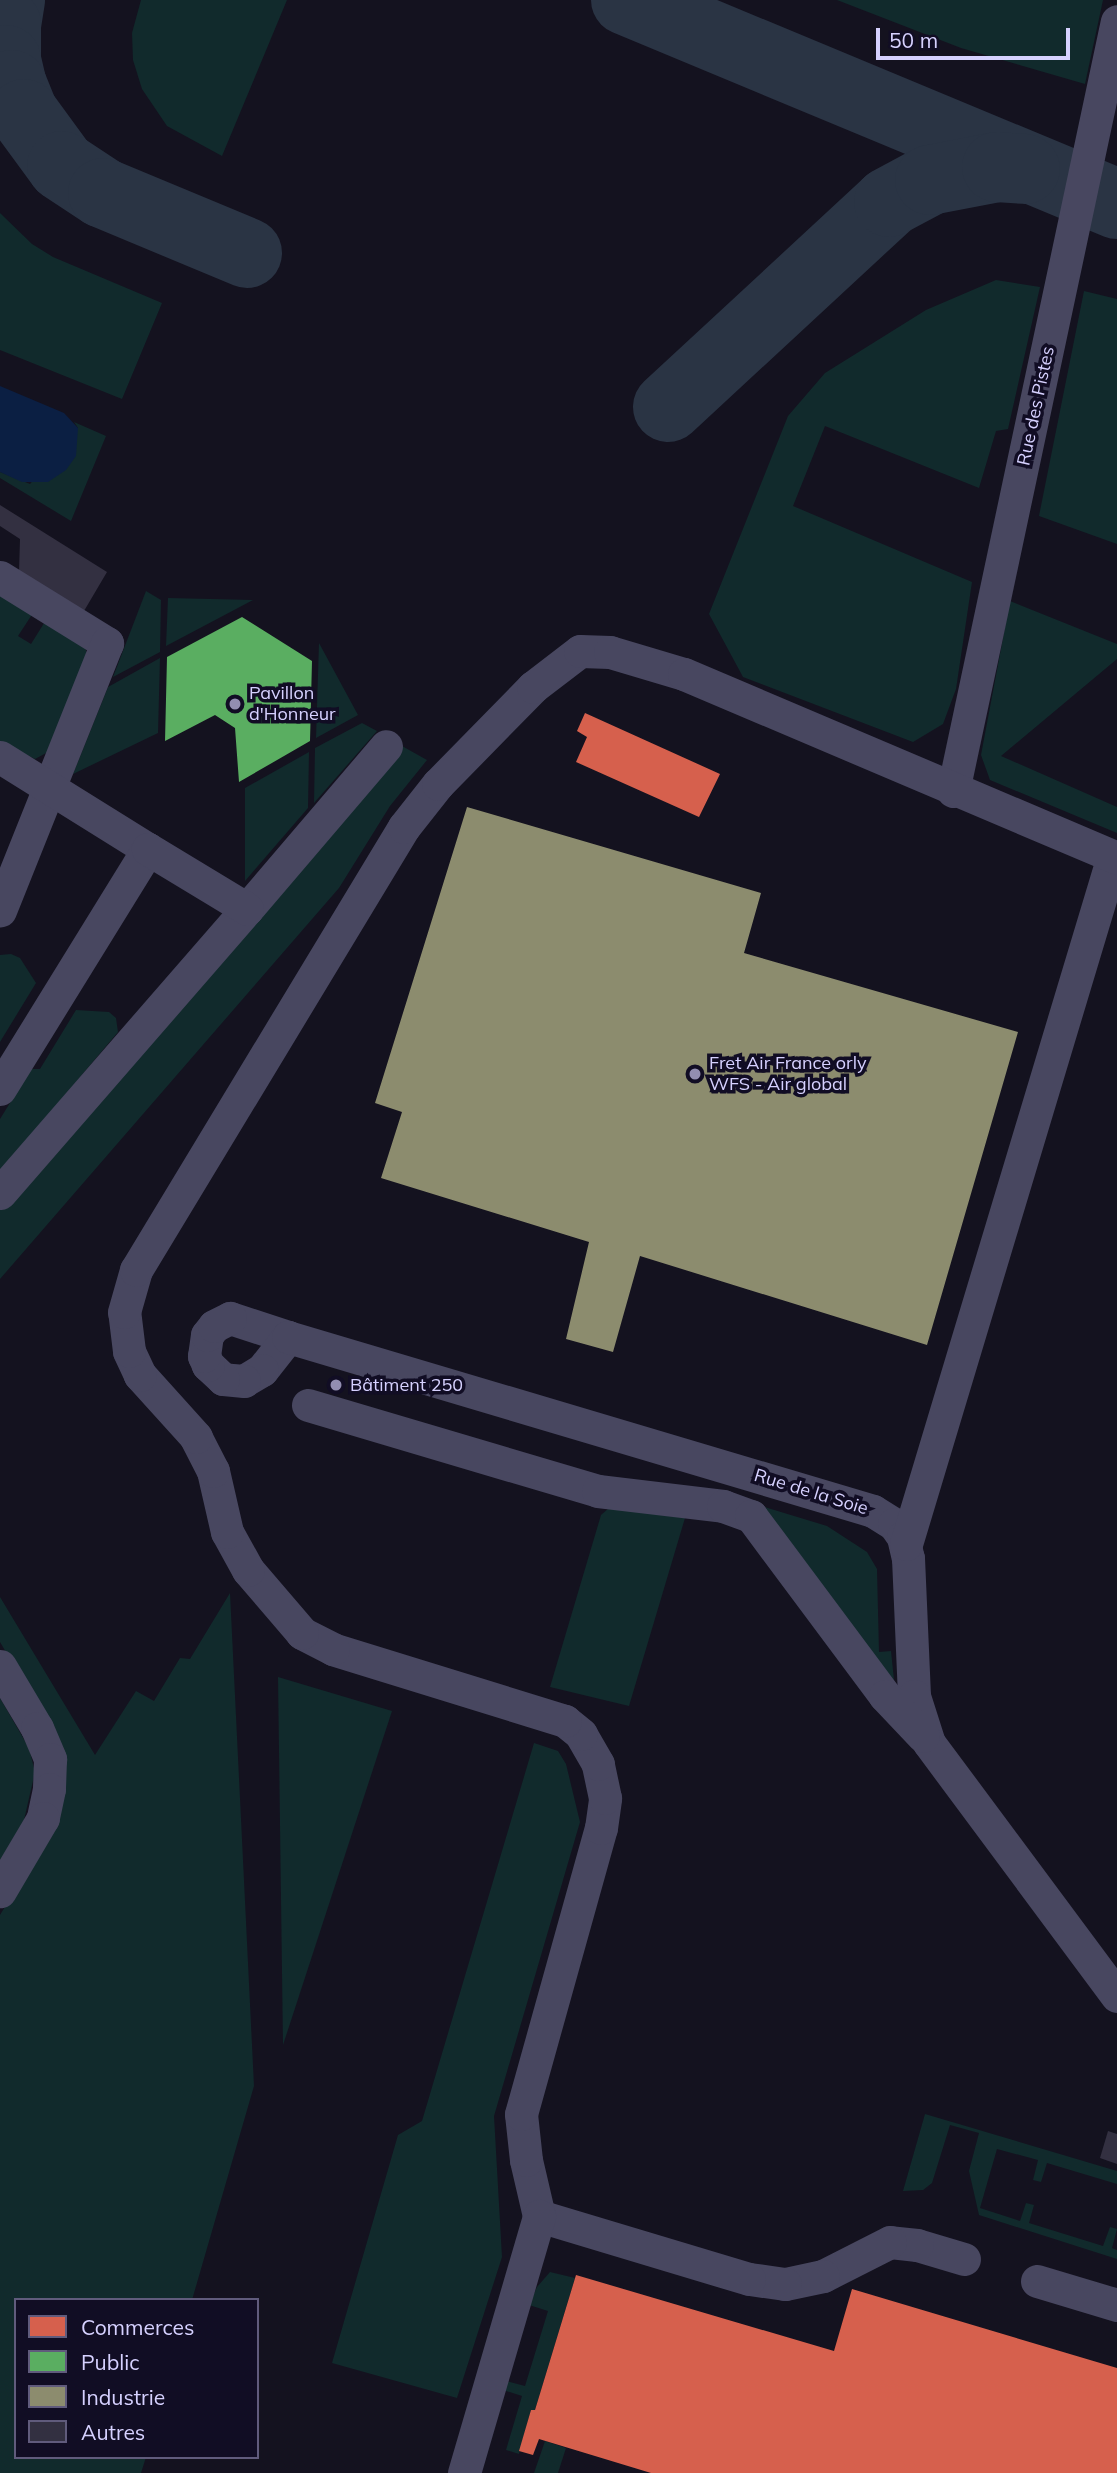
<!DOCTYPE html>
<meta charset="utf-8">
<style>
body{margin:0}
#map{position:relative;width:1117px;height:2473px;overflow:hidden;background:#14121f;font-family:Mulish,sans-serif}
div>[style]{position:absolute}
.green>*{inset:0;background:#112a2c}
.water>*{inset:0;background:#0b1f43}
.shops>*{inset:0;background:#d6604d}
.public>*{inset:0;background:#5aae61}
.industry>*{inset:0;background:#8c8c6e}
.taxiway>*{height:70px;margin:-35px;padding:0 35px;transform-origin:35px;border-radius:35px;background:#2a3444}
.building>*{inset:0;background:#333041}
.minor>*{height:33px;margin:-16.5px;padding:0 16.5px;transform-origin:16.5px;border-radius:16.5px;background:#484760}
.dots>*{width:19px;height:19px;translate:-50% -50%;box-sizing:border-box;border:4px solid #110d24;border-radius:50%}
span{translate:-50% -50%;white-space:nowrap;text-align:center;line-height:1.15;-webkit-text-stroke:7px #110d24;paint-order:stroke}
.street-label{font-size:18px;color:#d6d1ff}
.poi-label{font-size:18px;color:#d6d1ff}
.left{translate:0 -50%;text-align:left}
.legend{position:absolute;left:14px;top:2298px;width:245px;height:161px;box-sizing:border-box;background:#110d24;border:2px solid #605b7c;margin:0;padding:9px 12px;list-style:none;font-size:21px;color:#d6d1ff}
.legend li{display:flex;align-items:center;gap:14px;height:35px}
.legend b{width:35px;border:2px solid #605b7c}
.scale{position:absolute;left:876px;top:28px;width:194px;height:32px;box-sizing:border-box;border:4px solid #d6d1ff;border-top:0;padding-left:9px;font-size:21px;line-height:24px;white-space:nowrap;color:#d6d1ff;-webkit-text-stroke:5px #110d24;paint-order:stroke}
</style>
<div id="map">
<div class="green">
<i style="clip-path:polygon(141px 0,287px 0,222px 156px,167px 126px,142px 89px,133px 60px,132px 33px)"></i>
<i style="clip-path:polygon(837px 0,1103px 0,1085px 84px,961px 48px)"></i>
<i style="clip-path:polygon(0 213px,32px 244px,53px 257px,162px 303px,122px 399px,0 350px)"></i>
<i style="clip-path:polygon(996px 280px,1040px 287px,1008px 429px,996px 431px,979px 488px,825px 426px,793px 506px,972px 582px,956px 689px,943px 724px,913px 742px,743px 677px,709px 614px,788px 416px,825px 373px,926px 310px)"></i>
<i style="clip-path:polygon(1084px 291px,1117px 299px,1117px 544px,1039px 516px)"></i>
<i style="clip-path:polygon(74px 422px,106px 436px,71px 521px,0 478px,0 472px,30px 484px,78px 428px)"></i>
<i style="clip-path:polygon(146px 591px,161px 600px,160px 652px,113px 677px)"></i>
<i style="clip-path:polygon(0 593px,33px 613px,18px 636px,31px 644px,46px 620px,82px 644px,86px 650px,87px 657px,48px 752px,35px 759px,0 742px)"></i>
<i style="clip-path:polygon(168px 598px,253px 600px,166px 646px)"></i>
<i style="clip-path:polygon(1010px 601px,1117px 644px,1117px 659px,1001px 756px,1117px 807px,1117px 833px,990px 780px,981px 755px)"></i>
<i style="clip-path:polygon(319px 643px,358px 715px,316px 738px)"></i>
<i style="clip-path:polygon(160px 658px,158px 733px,73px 774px,108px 687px)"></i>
<i style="clip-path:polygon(362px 723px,377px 731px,314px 803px,315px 748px)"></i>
<i style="clip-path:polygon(402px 746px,427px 760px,390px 806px,339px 888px,0 1279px,0 1210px)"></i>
<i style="clip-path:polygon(309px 752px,308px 808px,245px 881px,245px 788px)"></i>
<i style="clip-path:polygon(11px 954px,20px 958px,36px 983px,0 1042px,0 955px)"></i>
<i style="clip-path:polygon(76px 1010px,109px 1012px,116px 1018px,118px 1032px,0 1172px,0 1119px,31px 1069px,40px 1069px)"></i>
<i style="clip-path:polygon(741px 1500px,827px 1526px,867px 1552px,877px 1569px,879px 1652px,891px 1651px,894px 1680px)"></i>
<i style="clip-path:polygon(609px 1508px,685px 1518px,629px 1706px,550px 1687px,601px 1515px)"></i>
<i style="clip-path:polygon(230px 1593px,254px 2086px,192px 2300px,16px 2300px,16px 2457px,146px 2457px,141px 2473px,0 2473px,0 1915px,47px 1837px,46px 1720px,0 1642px,0 1597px,95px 1755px,136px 1691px,154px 1701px,180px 1658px,190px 1659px)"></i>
<i style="clip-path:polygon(278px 1677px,392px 1711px,283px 2045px)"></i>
<i style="clip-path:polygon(0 1698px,29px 1748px,35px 1772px,24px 1820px,0 1861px)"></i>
<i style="clip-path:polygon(534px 1743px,558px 1751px,566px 1764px,580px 1822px,494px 2116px,502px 2257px,457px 2398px,332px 2363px,398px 2135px,422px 2121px)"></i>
<i style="clip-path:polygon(925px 2114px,1117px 2171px,1117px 2184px,1047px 2163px,1041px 2182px,1033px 2180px,1038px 2160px,997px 2149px,980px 2208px,1020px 2221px,1026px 2203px,1034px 2205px,1029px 2223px,1103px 2246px,1110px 2227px,1117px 2229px,1112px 2248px,1117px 2250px,1117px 2259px,979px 2215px,969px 2171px,979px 2133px,950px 2125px,932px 2183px,923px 2190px,903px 2191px)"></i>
<i style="clip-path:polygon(550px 2272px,575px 2278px,535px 2410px,531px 2410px,519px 2454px,506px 2450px,522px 2396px,503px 2390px,506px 2381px,525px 2386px,548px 2311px,529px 2305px,537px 2287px)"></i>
<i style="clip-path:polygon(545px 2441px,566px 2448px,558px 2473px,534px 2473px)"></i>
</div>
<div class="water">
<i style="clip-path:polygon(0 386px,64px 413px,78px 428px,76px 456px,66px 470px,48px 482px,22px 482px,0 472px)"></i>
</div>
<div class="shops">
<i style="clip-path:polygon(585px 713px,720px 774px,699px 817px,576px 762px,587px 737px,577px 731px)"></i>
<i style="clip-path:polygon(576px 2275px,834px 2351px,852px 2289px,1117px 2368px,1117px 2473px,651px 2473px,539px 2439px,533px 2455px,519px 2451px,531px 2410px,535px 2410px)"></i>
</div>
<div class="public">
<i style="clip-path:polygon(242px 617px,312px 661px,310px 741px,239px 782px,235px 728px,215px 715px,165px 741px,167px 657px)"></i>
</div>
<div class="industry">
<i style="clip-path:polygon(467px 807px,761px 893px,744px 953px,1018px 1032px,927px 1345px,640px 1256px,613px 1352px,566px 1339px,589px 1242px,381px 1178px,402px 1112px,375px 1103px)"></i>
</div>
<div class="taxiway">
<i style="left:10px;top:0;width:24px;rotate:99deg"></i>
<i style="left:6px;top:24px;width:36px;rotate:90deg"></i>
<i style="left:6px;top:60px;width:26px;rotate:77deg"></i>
<i style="left:12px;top:85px;width:31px;rotate:68deg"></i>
<i style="left:24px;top:114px;width:64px;rotate:53.8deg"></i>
<i style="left:62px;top:166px;width:49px;rotate:33.4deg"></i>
<i style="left:103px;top:193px;width:156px;rotate:22.6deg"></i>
<i style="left:626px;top:0;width:532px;rotate:22.56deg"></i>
<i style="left:668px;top:407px;width:301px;rotate:-42.8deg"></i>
<i style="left:889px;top:202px;width:47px;rotate:-28.2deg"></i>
<i style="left:930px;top:180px;width:68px;rotate:-11deg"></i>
<i style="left:997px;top:167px;width:28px;rotate:4deg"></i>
</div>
<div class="building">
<i style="clip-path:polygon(0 505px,107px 572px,84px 611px,19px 572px,20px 539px,0 526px)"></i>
<i style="clip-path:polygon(1108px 2131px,1117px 2134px,1117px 2164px,1100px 2158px)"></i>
</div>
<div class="minor">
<i style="left:0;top:577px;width:126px;rotate:31.7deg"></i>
<i style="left:107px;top:643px;width:288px;rotate:111.8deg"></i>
<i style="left:0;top:757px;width:174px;rotate:31.9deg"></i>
<i style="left:148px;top:849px;width:282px;rotate:121.7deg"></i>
<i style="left:953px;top:791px;width:787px;rotate:-77.98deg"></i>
<i style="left:247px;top:909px;width:214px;rotate:-49.5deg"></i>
<i style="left:0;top:1193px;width:376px;rotate:-49deg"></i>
<i style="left:247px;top:909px;width:116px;rotate:-148.8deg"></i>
<i style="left:230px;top:1318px;width:61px;rotate:18.1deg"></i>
<i style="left:288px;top:1337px;width:42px;rotate:128.2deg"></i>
<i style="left:262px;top:1370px;width:21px;rotate:149deg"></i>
<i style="left:244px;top:1381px;width:21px;rotate:-175deg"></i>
<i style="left:223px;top:1379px;width:21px;rotate:-137deg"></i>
<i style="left:208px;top:1365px;width:10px;rotate:-114deg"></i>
<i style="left:204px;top:1356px;width:21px;rotate:-82deg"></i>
<i style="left:207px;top:1335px;width:11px;rotate:-52deg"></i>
<i style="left:214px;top:1326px;width:18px;rotate:-27deg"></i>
<i style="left:288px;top:1337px;width:610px;rotate:16.56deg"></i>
<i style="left:873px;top:1511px;width:25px;rotate:32deg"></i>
<i style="left:894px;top:1524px;width:16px;rotate:55deg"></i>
<i style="left:903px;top:1537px;width:22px;rotate:77deg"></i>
<i style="left:908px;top:1558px;width:138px;rotate:87.5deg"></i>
<i style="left:914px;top:1696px;width:49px;rotate:72.3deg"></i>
<i style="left:929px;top:1743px;width:315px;rotate:53.4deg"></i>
<i style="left:308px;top:1405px;width:302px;rotate:16.5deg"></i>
<i style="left:598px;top:1491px;width:126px;rotate:6.8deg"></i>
<i style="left:723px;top:1506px;width:30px;rotate:20deg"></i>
<i style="left:751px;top:1516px;width:224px;rotate:53.3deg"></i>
<i style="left:885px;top:1696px;width:55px;rotate:46.5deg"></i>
<i style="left:906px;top:1544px;width:718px;rotate:-73.25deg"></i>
<i style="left:0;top:1666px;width:72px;rotate:59.2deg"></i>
<i style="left:37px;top:1728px;width:34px;rotate:67deg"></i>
<i style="left:50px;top:1759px;width:30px;rotate:92deg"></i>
<i style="left:49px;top:1789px;width:30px;rotate:102deg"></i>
<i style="left:43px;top:1818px;width:85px;rotate:120.5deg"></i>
<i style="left:964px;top:2259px;width:49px;rotate:-163.4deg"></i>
<i style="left:917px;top:2245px;width:27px;rotate:-174deg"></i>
<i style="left:890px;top:2242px;width:75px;rotate:153.1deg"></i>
<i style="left:823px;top:2276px;width:39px;rotate:168deg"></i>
<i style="left:785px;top:2284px;width:36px;rotate:-172deg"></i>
<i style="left:749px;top:2279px;width:219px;rotate:-163.3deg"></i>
<i style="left:539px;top:2216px;width:57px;rotate:-103.1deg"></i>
<i style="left:526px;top:2160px;width:46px;rotate:-96.2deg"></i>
<i style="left:521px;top:2114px;width:297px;rotate:-74.4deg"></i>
<i style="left:601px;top:1828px;width:30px;rotate:-82deg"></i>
<i style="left:605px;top:1798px;width:35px;rotate:-102deg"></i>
<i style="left:598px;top:1764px;width:34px;rotate:-120deg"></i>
<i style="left:581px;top:1734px;width:21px;rotate:-141deg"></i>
<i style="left:565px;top:1721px;width:243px;rotate:-162.8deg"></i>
<i style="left:333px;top:1649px;width:35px;rotate:-153deg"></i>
<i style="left:302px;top:1633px;width:83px;rotate:-130.6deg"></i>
<i style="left:248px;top:1570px;width:43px;rotate:-118.9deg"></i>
<i style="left:227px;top:1532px;width:63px;rotate:-102.9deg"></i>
<i style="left:213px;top:1471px;width:38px;rotate:-117deg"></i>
<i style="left:196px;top:1437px;width:84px;rotate:-132.1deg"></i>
<i style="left:140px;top:1375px;width:26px;rotate:-115deg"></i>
<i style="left:129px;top:1351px;width:39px;rotate:-97deg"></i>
<i style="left:124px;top:1312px;width:44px;rotate:-74.1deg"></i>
<i style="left:136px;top:1270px;width:518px;rotate:-58.83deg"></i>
<i style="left:404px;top:827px;width:55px;rotate:-51.7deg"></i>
<i style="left:438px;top:784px;width:136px;rotate:-45.6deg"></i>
<i style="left:533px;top:687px;width:59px;rotate:-37.5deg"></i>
<i style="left:580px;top:651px;width:30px;rotate:2deg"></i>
<i style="left:610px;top:652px;width:77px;rotate:16.6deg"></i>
<i style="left:684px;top:674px;width:470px;rotate:23deg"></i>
<i style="left:1037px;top:2281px;width:84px;rotate:16.7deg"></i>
<i style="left:464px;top:2473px;width:268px;rotate:-73.7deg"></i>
</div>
<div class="dots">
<i style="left:235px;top:704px;background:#928eb1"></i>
<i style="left:695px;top:1074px;background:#928eb1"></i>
<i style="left:336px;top:1385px;background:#928eb1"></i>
</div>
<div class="street-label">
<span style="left:1036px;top:406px;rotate:-78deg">Rue des Pistes</span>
<span style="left:811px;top:1492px;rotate:17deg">Rue de la Soie</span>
</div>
<div class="poi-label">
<span class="left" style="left:249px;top:704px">Pavillon<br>d'Honneur</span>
<span class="left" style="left:709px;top:1074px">Fret Air France orly<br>WFS - Air global</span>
<span class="left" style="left:350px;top:1385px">Bâtiment 250</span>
</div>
<ul class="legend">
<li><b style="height:19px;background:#d6604d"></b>Commerces</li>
<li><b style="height:19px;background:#5aae61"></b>Public</li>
<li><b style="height:19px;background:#8c8c6e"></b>Industrie</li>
<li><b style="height:19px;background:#333041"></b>Autres</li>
</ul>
<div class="scale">50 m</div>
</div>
